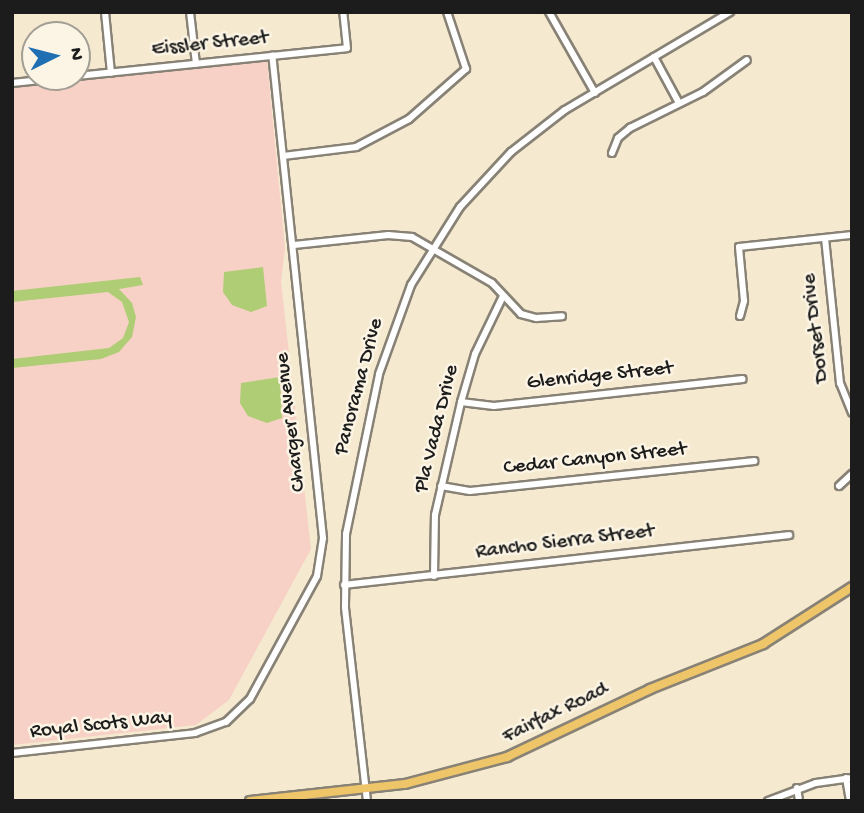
<!DOCTYPE html>
<style>
body{margin:0}
#map{position:relative;width:864px;height:813px;overflow:hidden;background:#f5e9cf;font-family:"Gochi Hand",sans-serif}
div>[style]{position:absolute}
.built>*{inset:0;background:#f7d1c6}
.green>*{inset:0;background:#afcd74}
.roads{filter:drop-shadow(2px 0 #888276) drop-shadow(-2px 0 #888276) drop-shadow(0 2px #888276) drop-shadow(0 -2px #888276)}
.minor>*{height:6px;margin:-3px;padding:0 3px;transform-origin:3px;border-radius:3px;background:#fff}
.major>*{height:8px;margin:-4px;padding:0 4px;transform-origin:4px;border-radius:4px;background:#eec569}
span{translate:-50% -50%;white-space:nowrap;text-align:center;line-height:1.15;-webkit-text-stroke:5px #fcf5e5;paint-order:stroke}
.street-label{font-size:21px;color:#1c1c1c}
.frame{position:absolute;inset:0;border:14px solid #1c1c1c;pointer-events:none}
.north{position:absolute;left:21px;top:21px;width:70px;height:70px;box-sizing:border-box;background:#fcf5e5;border:2px solid #a29e95;border-radius:50%;rotate:84deg;font-size:19px;font-weight:700;line-height:28px;text-align:center;color:#1c1c1c}
.north::after{content:'';display:block;margin:auto;width:24px;height:32px;background:#1f6fb2;clip-path:polygon(50% 0,100% 100%,50% 72%,0 100%)}
</style>
<div id="map">
<div class="built">
<i style="clip-path:polygon(267px 61px,285px 248px,281px 282px,311px 549px,229px 700px,196px 725px,12px 745px,12px 88px)"></i>
</div>
<div class="green">
<i style="clip-path:polygon(263px 267px,267px 306px,251px 312px,232px 305px,223px 292px,224px 272px)"></i>
<i style="clip-path:polygon(140px 277px,143px 285px,119px 289px,132px 303px,136px 317px,132px 337px,119px 352px,101px 359px,12px 368px,12px 359px,109px 348px,123px 338px,129px 322px,122px 302px,108px 292px,12px 302px,12px 291px)"></i>
<i style="clip-path:polygon(280px 377px,282px 418px,267px 423px,248px 416px,240px 403px,241px 383px)"></i>
</div>
<div class="roads">
<div class="minor">
<i style="left:105px;top:12px;width:61px;rotate:84.4deg"></i>
<i style="left:190px;top:12px;width:52px;rotate:83.4deg"></i>
<i style="left:549px;top:12px;width:93px;rotate:60.4deg"></i>
<i style="left:654px;top:57px;width:52px;rotate:61.5deg"></i>
<i style="left:77px;top:76px;width:271px;rotate:-5.9deg"></i>
<i style="left:347px;top:48px;width:36px;rotate:-96deg"></i>
<i style="left:12px;top:83px;width:58px;rotate:-5.9deg"></i>
<i style="left:612px;top:153px;width:16px;rotate:-68deg"></i>
<i style="left:618px;top:138px;width:16px;rotate:-40deg"></i>
<i style="left:630px;top:128px;width:81px;rotate:-26.3deg"></i>
<i style="left:703px;top:92px;width:54px;rotate:-36deg"></i>
<i style="left:283px;top:156px;width:74px;rotate:-7deg"></i>
<i style="left:356px;top:147px;width:60px;rotate:-27.8deg"></i>
<i style="left:409px;top:119px;width:76px;rotate:-41.3deg"></i>
<i style="left:466px;top:69px;width:60px;rotate:-108.4deg"></i>
<i style="left:825px;top:238px;width:146px;rotate:84.1deg"></i>
<i style="left:840px;top:383px;width:32px;rotate:68deg"></i>
<i style="left:294px;top:245px;width:95px;rotate:-6.1deg"></i>
<i style="left:388px;top:235px;width:24px;rotate:5deg"></i>
<i style="left:412px;top:237px;width:92px;rotate:29.9deg"></i>
<i style="left:492px;top:283px;width:42px;rotate:46.9deg"></i>
<i style="left:521px;top:314px;width:16px;rotate:15deg"></i>
<i style="left:536px;top:318px;width:26px;rotate:-4deg"></i>
<i style="left:740px;top:316px;width:16px;rotate:-75deg"></i>
<i style="left:744px;top:301px;width:54px;rotate:-95.3deg"></i>
<i style="left:739px;top:247px;width:114px;rotate:-6.1deg"></i>
<i style="left:461px;top:402px;width:33px;rotate:7deg"></i>
<i style="left:494px;top:406px;width:250px;rotate:-6.2deg"></i>
<i style="left:441px;top:486px;width:29px;rotate:10deg"></i>
<i style="left:470px;top:491px;width:286px;rotate:-6deg"></i>
<i style="left:839px;top:486px;width:18px;rotate:-43deg"></i>
<i style="left:434px;top:576px;width:61px;rotate:-89.1deg"></i>
<i style="left:435px;top:515px;width:116px;rotate:-77deg"></i>
<i style="left:461px;top:402px;width:50px;rotate:-73.7deg"></i>
<i style="left:475px;top:354px;width:64px;rotate:-64.2deg"></i>
<i style="left:344px;top:585px;width:448px;rotate:-6.4deg"></i>
<i style="left:12px;top:753px;width:184px;rotate:-6.2deg"></i>
<i style="left:195px;top:733px;width:33px;rotate:-20deg"></i>
<i style="left:226px;top:722px;width:33px;rotate:-44deg"></i>
<i style="left:250px;top:699px;width:140px;rotate:-61.4deg"></i>
<i style="left:317px;top:576px;width:38px;rotate:-81deg"></i>
<i style="left:323px;top:538px;width:485px;rotate:-96deg"></i>
<i style="left:846px;top:778px;width:23px;rotate:80deg"></i>
<i style="left:797px;top:788px;width:13px;rotate:81deg"></i>
<i style="left:367px;top:801px;width:195px;rotate:-96.5deg"></i>
<i style="left:345px;top:607px;width:73px;rotate:-89.2deg"></i>
<i style="left:346px;top:534px;width:163px;rotate:-78.3deg"></i>
<i style="left:379px;top:374px;width:95px;rotate:-70.2deg"></i>
<i style="left:411px;top:285px;width:92px;rotate:-57.9deg"></i>
<i style="left:460px;top:207px;width:75px;rotate:-47.2deg"></i>
<i style="left:511px;top:152px;width:68px;rotate:-37.9deg"></i>
<i style="left:565px;top:110px;width:192px;rotate:-30.7deg"></i>
<i style="left:768px;top:801px;width:51px;rotate:-20.6deg"></i>
<i style="left:816px;top:783px;width:36px;rotate:-8deg"></i>
</div>
<div class="major">
<i style="left:250px;top:801px;width:156px;rotate:-6.3deg"></i>
<i style="left:405px;top:784px;width:106px;rotate:-14.8deg"></i>
<i style="left:507px;top:757px;width:158px;rotate:-25.4deg"></i>
<i style="left:650px;top:689px;width:122px;rotate:-21.7deg"></i>
<i style="left:763px;top:644px;width:106px;rotate:-32.6deg"></i>
</div>
</div>
<div class="street-label">
<span style="left:210px;top:45px;rotate:-6deg">Eissler Street</span>
<span style="left:817px;top:328px;rotate:-97deg">Dorset Drive</span>
<span style="left:600px;top:377px;rotate:-6deg">Glenridge Street</span>
<span style="left:360px;top:387px;rotate:-75deg">Panorama Drive</span>
<span style="left:292px;top:422px;rotate:-97deg">Charger Avenue</span>
<span style="left:438px;top:429px;rotate:-76deg">Pla Vada Drive</span>
<span style="left:595px;top:460px;rotate:-6deg">Cedar Canyon Street</span>
<span style="left:565px;top:543px;rotate:-7deg">Rancho Sierra Street</span>
<span style="left:556px;top:714px;rotate:-26deg">Fairfax Road</span>
<span style="left:101px;top:726px;rotate:-6deg">Royal Scots Way</span>
</div>
<div class="frame"></div>
<div class="north">N</div>
</div>
